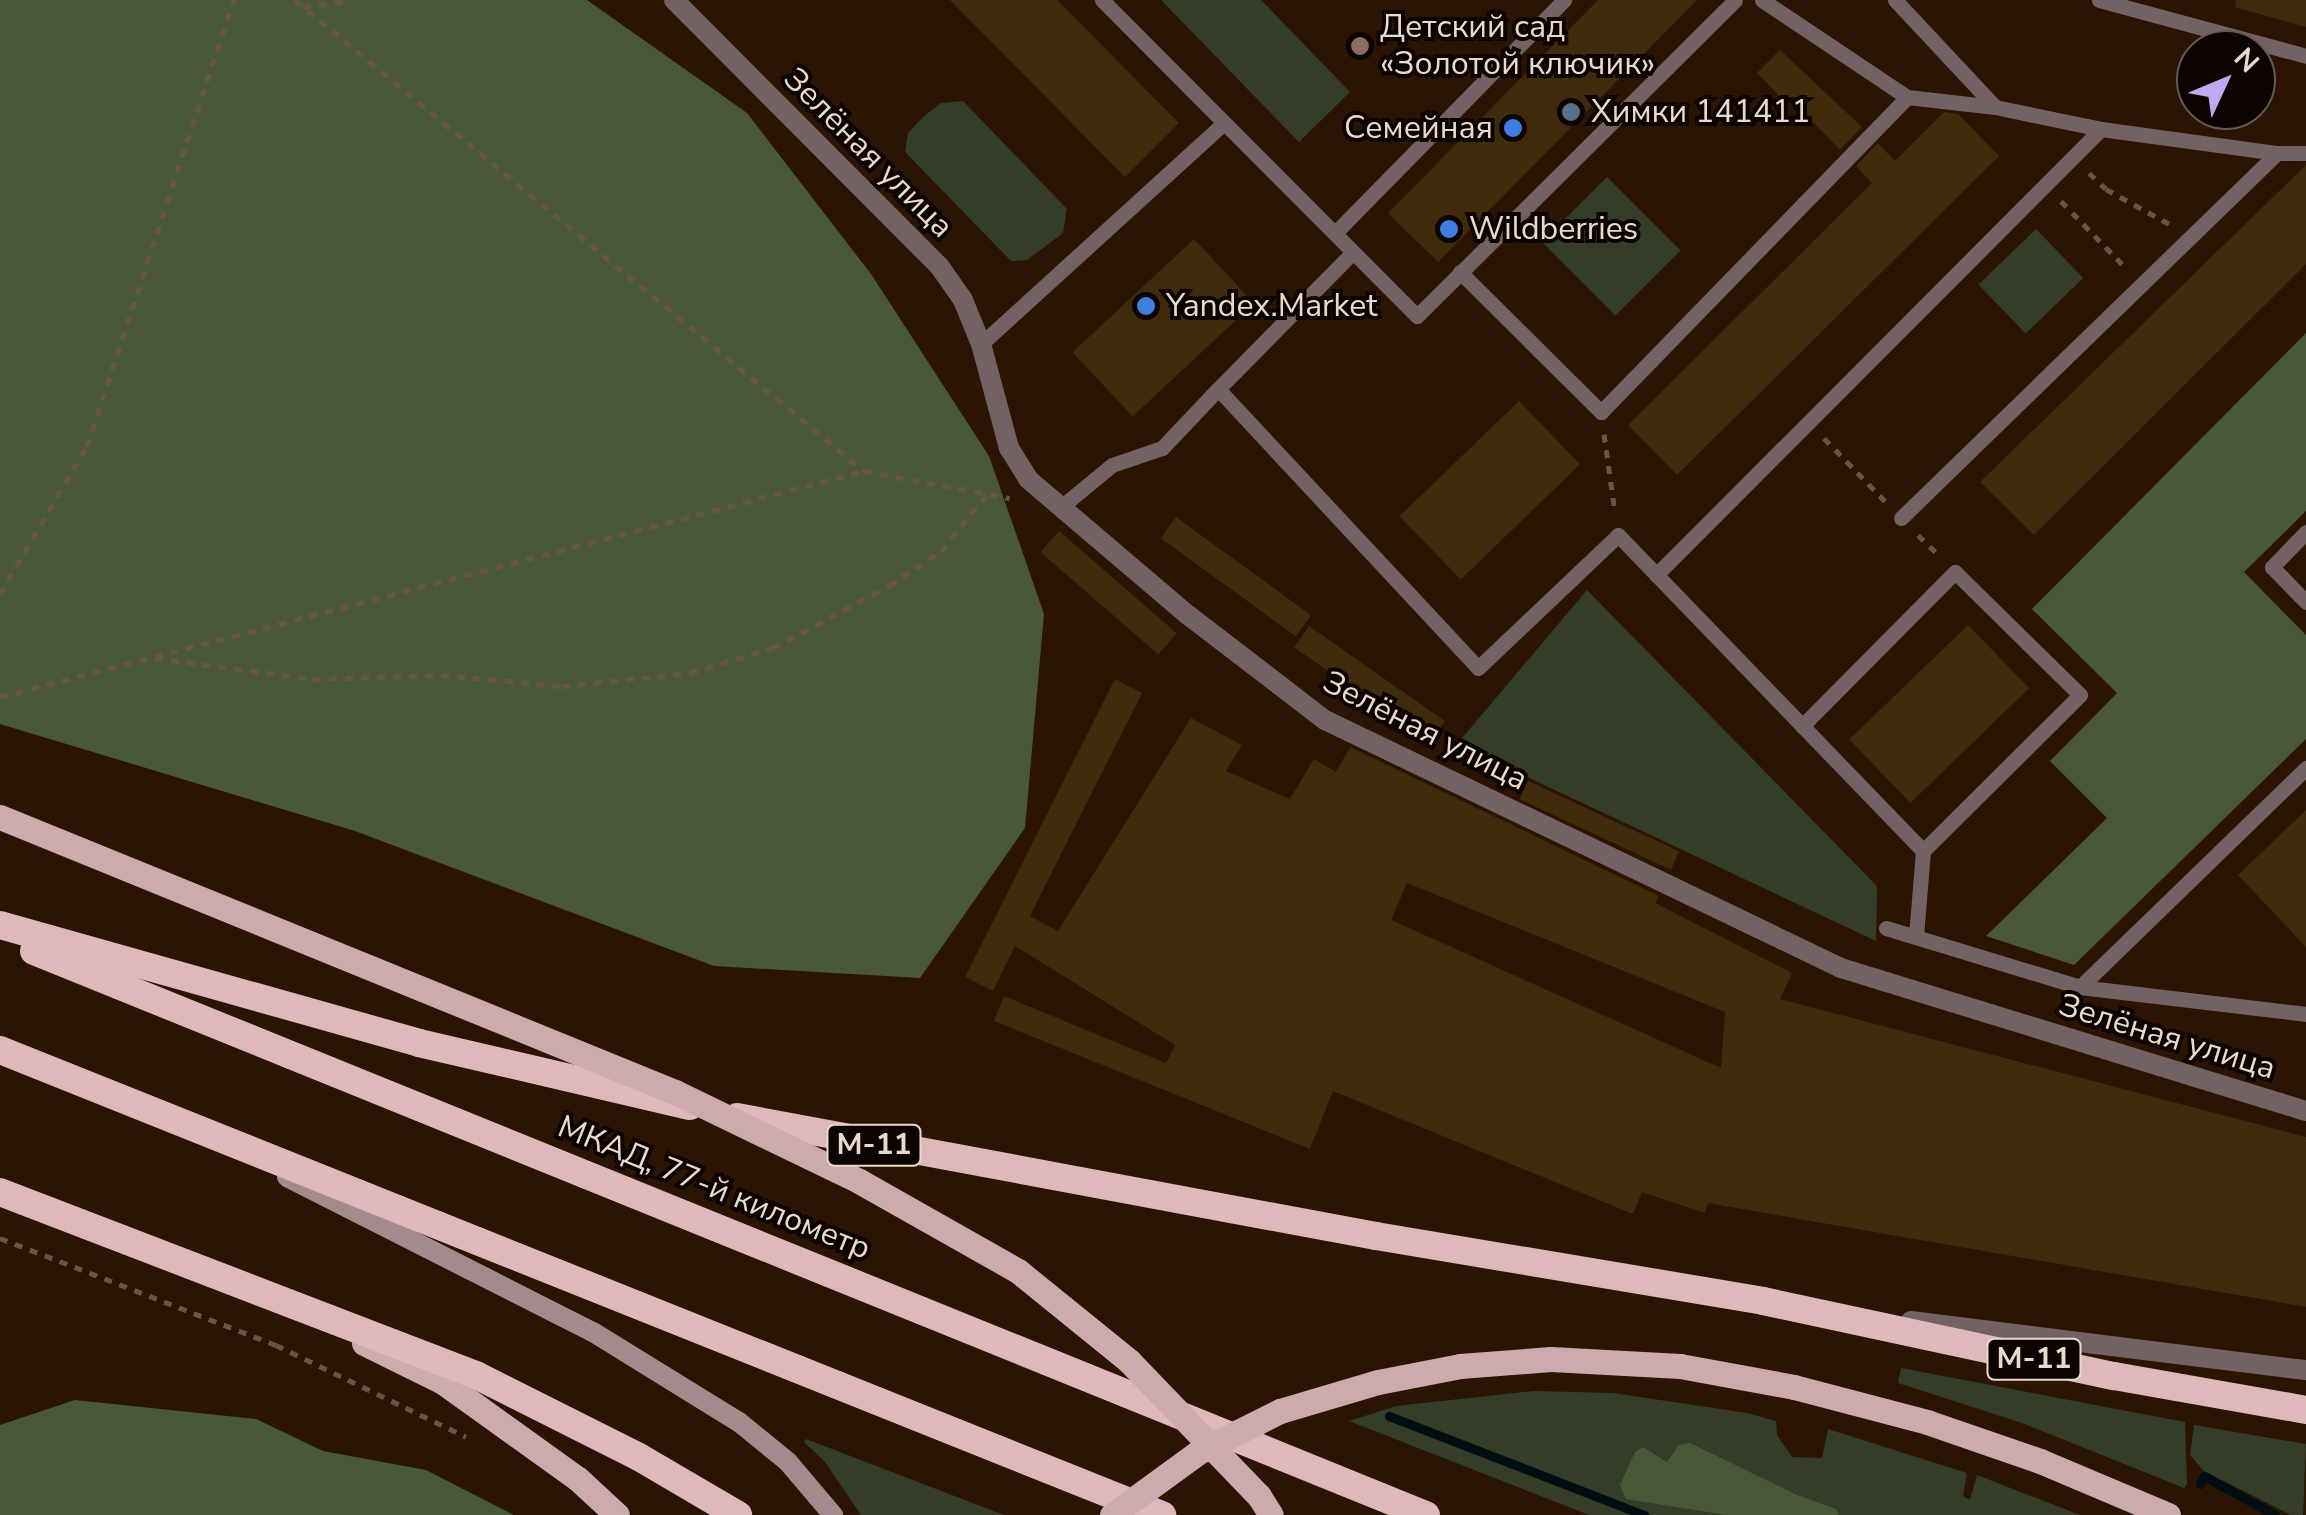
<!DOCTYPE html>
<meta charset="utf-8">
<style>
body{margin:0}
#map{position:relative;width:2306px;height:1515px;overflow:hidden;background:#2b1502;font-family:"Nunito Sans",sans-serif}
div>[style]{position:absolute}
.green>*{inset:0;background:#333d28;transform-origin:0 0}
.forest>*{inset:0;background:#495938}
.stream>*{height:9px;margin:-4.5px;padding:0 4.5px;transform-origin:4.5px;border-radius:4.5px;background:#000e12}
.building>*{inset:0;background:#412b0d;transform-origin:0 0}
.path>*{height:5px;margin-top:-2.5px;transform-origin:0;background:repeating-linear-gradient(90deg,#695545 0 8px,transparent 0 16px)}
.service>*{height:15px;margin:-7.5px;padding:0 7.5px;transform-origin:7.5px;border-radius:7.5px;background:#736263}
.minor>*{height:20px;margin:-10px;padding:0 10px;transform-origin:10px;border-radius:10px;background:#736263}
.tertiary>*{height:20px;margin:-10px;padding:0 10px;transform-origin:10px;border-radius:10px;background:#736263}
.secondary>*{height:20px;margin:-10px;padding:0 10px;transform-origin:10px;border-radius:10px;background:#a58a8d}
.primary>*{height:25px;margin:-12.5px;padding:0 12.5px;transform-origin:12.5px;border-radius:12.5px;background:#cdaaad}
.trunk>*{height:28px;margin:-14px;padding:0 14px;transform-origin:14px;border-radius:14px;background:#dfb8bc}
.primary-bridge>*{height:25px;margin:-12.5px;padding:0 12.5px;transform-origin:12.5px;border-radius:12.5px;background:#cdaaad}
.dots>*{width:28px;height:28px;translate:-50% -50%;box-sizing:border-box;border:5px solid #0c0401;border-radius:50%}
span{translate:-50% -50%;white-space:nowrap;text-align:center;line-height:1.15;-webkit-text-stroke:8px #0c0401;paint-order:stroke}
.shield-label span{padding:2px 8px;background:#0c0401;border:2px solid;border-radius:8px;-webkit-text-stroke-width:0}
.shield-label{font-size:30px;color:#eadace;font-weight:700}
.poi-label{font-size:32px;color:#eadace}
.left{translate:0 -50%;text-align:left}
.right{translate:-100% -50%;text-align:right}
.street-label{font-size:32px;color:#eadace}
.north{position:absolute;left:2176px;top:30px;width:100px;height:100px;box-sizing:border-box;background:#0c0401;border:2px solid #655a53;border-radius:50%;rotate:46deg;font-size:28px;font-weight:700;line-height:40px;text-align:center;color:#eadace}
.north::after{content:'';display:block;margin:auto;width:35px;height:45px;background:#c1a8f3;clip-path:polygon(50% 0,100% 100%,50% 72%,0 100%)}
</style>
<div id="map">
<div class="green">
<i style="clip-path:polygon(1161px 0,1261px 0,1350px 92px,1299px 142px)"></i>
<i style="clip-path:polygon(963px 101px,1067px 209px,1063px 233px,1027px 260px,1011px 261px,905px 152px,908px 133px,923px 117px,941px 103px)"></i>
<i style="left:1607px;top:177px;width:104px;height:92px;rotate:45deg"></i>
<i style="left:2036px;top:229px;width:68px;height:80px;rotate:46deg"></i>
<i style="clip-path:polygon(1587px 590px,1877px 886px,1876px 941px,1457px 744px)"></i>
<i style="clip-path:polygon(1901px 1368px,2185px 1422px,2187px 1484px,2184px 1488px,2022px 1423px,1898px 1383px)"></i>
<i style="clip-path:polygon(1534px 1391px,1613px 1393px,1747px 1413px,1776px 1421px,1777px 1435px,1792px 1457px,1822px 1458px,1828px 1429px,1967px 1473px,1963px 1496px,1970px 1500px,1977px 1475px,2080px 1515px,1589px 1515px,1349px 1421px,1396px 1406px)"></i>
<i style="clip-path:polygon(2194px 1425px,2306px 1444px,2303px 1515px,2291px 1515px,2204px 1471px,2190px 1455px)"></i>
<i style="clip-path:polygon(806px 1439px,1004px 1515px,861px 1515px,825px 1462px,804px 1442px)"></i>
</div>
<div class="forest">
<i style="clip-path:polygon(0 0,587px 0,747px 113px,871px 274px,989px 456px,1044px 614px,1025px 828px,920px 978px,714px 966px,355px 831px,0 724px)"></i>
<i style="clip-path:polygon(2306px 333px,2306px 511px,2244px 572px,2306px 635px,2306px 739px,2074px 965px,1986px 936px,2107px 818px,2050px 761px,2117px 693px,2032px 609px)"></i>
<i style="clip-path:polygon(75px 1400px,256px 1419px,323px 1451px,426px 1470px,514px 1515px,0 1515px,0 1425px)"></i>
<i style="clip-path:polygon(1690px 1443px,1797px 1495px,1836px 1509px,1839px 1515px,1726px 1515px,1626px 1499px,1620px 1485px,1635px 1452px,1643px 1447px,1667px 1462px,1679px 1445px)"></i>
</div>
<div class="stream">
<i style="left:1389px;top:1416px;width:274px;rotate:21.2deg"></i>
<i style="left:2200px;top:1484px;width:9px;rotate:-63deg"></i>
<i style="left:2204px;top:1476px;width:81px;rotate:28.8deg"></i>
</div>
<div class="building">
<i style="clip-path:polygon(950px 0,1057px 0,1179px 123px,1125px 177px)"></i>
<i style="clip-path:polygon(1598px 0,1697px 0,1438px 262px,1388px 213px)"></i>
<i style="clip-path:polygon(2236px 0,2306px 0,2306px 27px,2235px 7px)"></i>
<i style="clip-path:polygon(1780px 50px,1862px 127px,1840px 150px,1787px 95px,1782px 99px,1757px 73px)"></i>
<i style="clip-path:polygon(1944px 112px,1958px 114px,1999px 156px,1677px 475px,1628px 425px,1872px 183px,1856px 166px,1878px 143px,1895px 161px)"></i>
<i style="clip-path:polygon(2306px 165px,2306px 264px,2034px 535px,1980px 482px)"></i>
<i style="left:1194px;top:239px;width:88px;height:166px;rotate:47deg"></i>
<i style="left:1519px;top:401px;width:88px;height:166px;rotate:46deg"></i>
<i style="left:1176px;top:517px;width:167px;height:26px;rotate:36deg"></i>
<i style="left:1059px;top:531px;width:156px;height:28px;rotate:41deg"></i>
<i style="left:1968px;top:625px;width:88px;height:165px;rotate:46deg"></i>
<i style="left:1309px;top:626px;width:166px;height:26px;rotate:35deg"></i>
<i style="clip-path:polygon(evenodd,1115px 679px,1142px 693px,1030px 916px,1058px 931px,1191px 718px,1242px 745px,1226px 771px,1290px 799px,1314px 759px,1336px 772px,1350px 747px,1659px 896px,1655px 903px,1792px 973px,1780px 999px,2306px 1137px,2306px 1307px,1708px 1203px,1705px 1213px,1642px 1192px,1633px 1214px,1333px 1091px,1310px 1149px,994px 1021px,1004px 996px,1166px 1063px,1175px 1045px,1015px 946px,993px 991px,965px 977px,1115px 679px,1407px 883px,1725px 1012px,1721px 1068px,1391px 920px,1407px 883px)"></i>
<i style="left:1528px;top:781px;width:167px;height:20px;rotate:25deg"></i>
<i style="clip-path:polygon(2306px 810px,2306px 947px,2238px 875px)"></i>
</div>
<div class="path">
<i style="left:295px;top:0;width:739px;rotate:39.62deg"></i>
<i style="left:303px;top:7px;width:49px;rotate:-8.1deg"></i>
<i style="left:2089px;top:173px;width:23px;rotate:43deg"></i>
<i style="left:2106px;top:189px;width:77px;rotate:28.9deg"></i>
<i style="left:2061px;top:201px;width:95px;rotate:45.9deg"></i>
<i style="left:1604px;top:434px;width:79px;rotate:82deg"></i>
<i style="left:1824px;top:438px;width:89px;rotate:45.9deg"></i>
<i style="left:1918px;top:535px;width:29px;rotate:44deg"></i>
<i style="left:0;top:594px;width:172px;rotate:-59.6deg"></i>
<i style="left:87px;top:446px;width:470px;rotate:-71.8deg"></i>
<i style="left:155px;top:658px;width:159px;rotate:7.6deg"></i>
<i style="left:313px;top:679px;width:128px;rotate:-1.8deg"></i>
<i style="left:441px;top:675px;width:121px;rotate:5.2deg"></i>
<i style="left:562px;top:686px;width:129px;rotate:-5.8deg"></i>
<i style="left:690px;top:673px;width:87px;rotate:-16.8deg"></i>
<i style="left:773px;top:648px;width:132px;rotate:-28.1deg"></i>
<i style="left:889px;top:586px;width:63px;rotate:-33.9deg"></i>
<i style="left:941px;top:551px;width:73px;rotate:-51.1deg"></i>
<i style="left:0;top:697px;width:893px;rotate:-14.66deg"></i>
<i style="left:864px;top:471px;width:148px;rotate:10.5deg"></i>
<i style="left:0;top:1238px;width:296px;rotate:21.2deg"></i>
<i style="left:276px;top:1345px;width:211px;rotate:25.8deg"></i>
</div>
<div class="service">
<i style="left:1102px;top:0;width:446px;rotate:45.1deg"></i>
<i style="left:1417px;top:316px;width:448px;rotate:-44.8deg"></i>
<i style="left:1762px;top:0;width:174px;rotate:33.8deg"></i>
<i style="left:1907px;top:97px;width:89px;rotate:6.5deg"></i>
<i style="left:1995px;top:107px;width:108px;rotate:11.7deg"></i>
<i style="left:2101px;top:129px;width:178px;rotate:7.8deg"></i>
<i style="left:2277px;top:153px;width:29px"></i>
<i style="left:1895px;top:0;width:146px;rotate:46.9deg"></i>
<i style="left:2099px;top:0;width:214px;rotate:15.1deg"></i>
<i style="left:1335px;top:233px;width:327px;rotate:-45.5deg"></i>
<i style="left:1460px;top:272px;width:199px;rotate:44.8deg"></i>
<i style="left:1601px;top:412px;width:439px;rotate:-45.8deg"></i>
<i style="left:981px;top:344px;width:328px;rotate:-42.3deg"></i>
<i style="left:1218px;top:389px;width:192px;rotate:-45.4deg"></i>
<i style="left:1061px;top:507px;width:66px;rotate:-39.5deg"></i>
<i style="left:1112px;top:465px;width:53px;rotate:-18.8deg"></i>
<i style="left:1162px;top:448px;width:81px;rotate:-46.5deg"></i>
<i style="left:1218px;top:389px;width:381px;rotate:47deg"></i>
<i style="left:1478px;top:668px;width:193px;rotate:-43.5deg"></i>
<i style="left:1618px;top:535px;width:439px;rotate:46deg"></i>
<i style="left:1901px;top:518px;width:524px;rotate:-44.15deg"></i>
<i style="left:2306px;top:532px;width:49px;rotate:134.2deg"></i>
<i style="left:2272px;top:567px;width:49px;rotate:45.8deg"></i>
<i style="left:1656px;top:575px;width:630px;rotate:-45.06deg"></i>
<i style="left:1802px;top:726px;width:217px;rotate:-45.2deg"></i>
<i style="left:1955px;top:572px;width:175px;rotate:44.5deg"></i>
<i style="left:2080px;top:695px;width:221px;rotate:135.2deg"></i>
<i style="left:1923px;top:851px;width:86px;rotate:94.7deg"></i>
<i style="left:1886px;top:928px;width:203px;rotate:16.9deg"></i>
<i style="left:2080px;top:987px;width:228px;rotate:6.8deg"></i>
<i style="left:2080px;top:987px;width:315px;rotate:-44.1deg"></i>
</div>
<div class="minor">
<i style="left:674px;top:0;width:377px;rotate:45.1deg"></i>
<i style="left:940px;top:267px;width:40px;rotate:55.1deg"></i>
<i style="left:963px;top:300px;width:48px;rotate:67.8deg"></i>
<i style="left:981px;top:344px;width:108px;rotate:74.9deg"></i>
<i style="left:1009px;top:448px;width:36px;rotate:58deg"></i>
<i style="left:1028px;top:479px;width:210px;rotate:40.4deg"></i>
<i style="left:1188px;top:615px;width:173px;rotate:37.5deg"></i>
<i style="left:1325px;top:720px;width:573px;rotate:25.67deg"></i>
<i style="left:1841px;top:968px;width:486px;rotate:17.1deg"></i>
</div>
<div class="tertiary">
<i style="left:1911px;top:1321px;width:398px;rotate:7.1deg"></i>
</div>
<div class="secondary">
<i style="left:287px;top:1177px;width:343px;rotate:26.9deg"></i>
<i style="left:593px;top:1332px;width:172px;rotate:31.7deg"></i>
<i style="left:739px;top:1422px;width:63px;rotate:39.2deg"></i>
<i style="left:788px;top:1462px;width:70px;rotate:49.7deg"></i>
</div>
<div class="primary">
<i style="left:364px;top:1343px;width:88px;rotate:26.3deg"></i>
<i style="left:443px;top:1382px;width:166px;rotate:35.7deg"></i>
<i style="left:578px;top:1479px;width:53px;rotate:42.7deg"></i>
<i style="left:1794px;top:1387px;width:138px;rotate:14.7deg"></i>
<i style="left:1927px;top:1422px;width:120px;rotate:19deg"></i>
<i style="left:2040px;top:1461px;width:139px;rotate:22.9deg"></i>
</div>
<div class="trunk">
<i style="left:0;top:925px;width:435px;rotate:15.7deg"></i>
<i style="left:419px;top:1043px;width:278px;rotate:13.1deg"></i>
<i style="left:34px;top:951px;width:1502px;rotate:22.06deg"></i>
<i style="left:0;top:1050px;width:1252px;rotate:21.81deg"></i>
<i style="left:737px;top:1117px;width:650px;rotate:10.55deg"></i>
<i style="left:1376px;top:1236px;width:392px;rotate:9.5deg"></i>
<i style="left:1763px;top:1301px;width:359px;rotate:12.1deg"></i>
<i style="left:2114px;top:1376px;width:195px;rotate:10deg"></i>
<i style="left:0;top:1192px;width:510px;rotate:21.03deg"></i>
<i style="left:476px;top:1375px;width:182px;rotate:26.7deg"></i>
<i style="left:639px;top:1457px;width:115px;rotate:30.4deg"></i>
</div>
<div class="primary-bridge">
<i style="left:0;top:817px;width:729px;rotate:22.17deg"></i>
<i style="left:675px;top:1092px;width:204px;rotate:25.8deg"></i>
<i style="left:859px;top:1181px;width:183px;rotate:29.5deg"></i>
<i style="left:1018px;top:1271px;width:143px;rotate:39deg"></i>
<i style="left:1129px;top:1361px;width:187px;rotate:46.1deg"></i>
<i style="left:1259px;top:1496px;width:22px;rotate:58deg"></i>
<i style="left:1112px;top:1515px;width:109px;rotate:-36deg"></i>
<i style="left:1200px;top:1451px;width:89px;rotate:-26.6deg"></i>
<i style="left:1280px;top:1411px;width:102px;rotate:-16.5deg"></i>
<i style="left:1378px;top:1382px;width:84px;rotate:-11deg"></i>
<i style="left:1460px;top:1366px;width:91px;rotate:-4.4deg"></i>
<i style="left:1551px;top:1359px;width:129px;rotate:3.1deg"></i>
<i style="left:1680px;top:1366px;width:116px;rotate:10.4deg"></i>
</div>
<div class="dots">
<i style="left:1360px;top:46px;background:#8d6e63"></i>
<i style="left:1571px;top:112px;background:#5c6f8a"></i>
<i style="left:1513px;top:128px;background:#3f7fe0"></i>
<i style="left:1449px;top:229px;background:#3f7fe0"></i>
<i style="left:1146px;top:306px;background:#3f7fe0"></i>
</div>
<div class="shield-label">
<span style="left:874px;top:1145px">М-11</span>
<span style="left:2034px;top:1359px">М-11</span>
</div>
<div class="poi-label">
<span class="left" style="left:1380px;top:46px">Детский сад<br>«Золотой ключик»</span>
<span class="left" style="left:1591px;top:112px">Химки 141411</span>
<span class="right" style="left:1493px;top:128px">Семейная</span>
<span class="left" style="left:1469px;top:229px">Wildberries</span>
<span class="left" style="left:1166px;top:306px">Yandex.Market</span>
</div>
<div class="street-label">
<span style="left:868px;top:153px;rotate:45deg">Зелёная улица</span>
<span style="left:1425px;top:731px;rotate:27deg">Зелёная улица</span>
<span style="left:2167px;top:1037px;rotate:17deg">Зелёная улица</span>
<span style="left:714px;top:1188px;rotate:22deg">МКАД, 77-й километр</span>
</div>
<div class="north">N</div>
</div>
